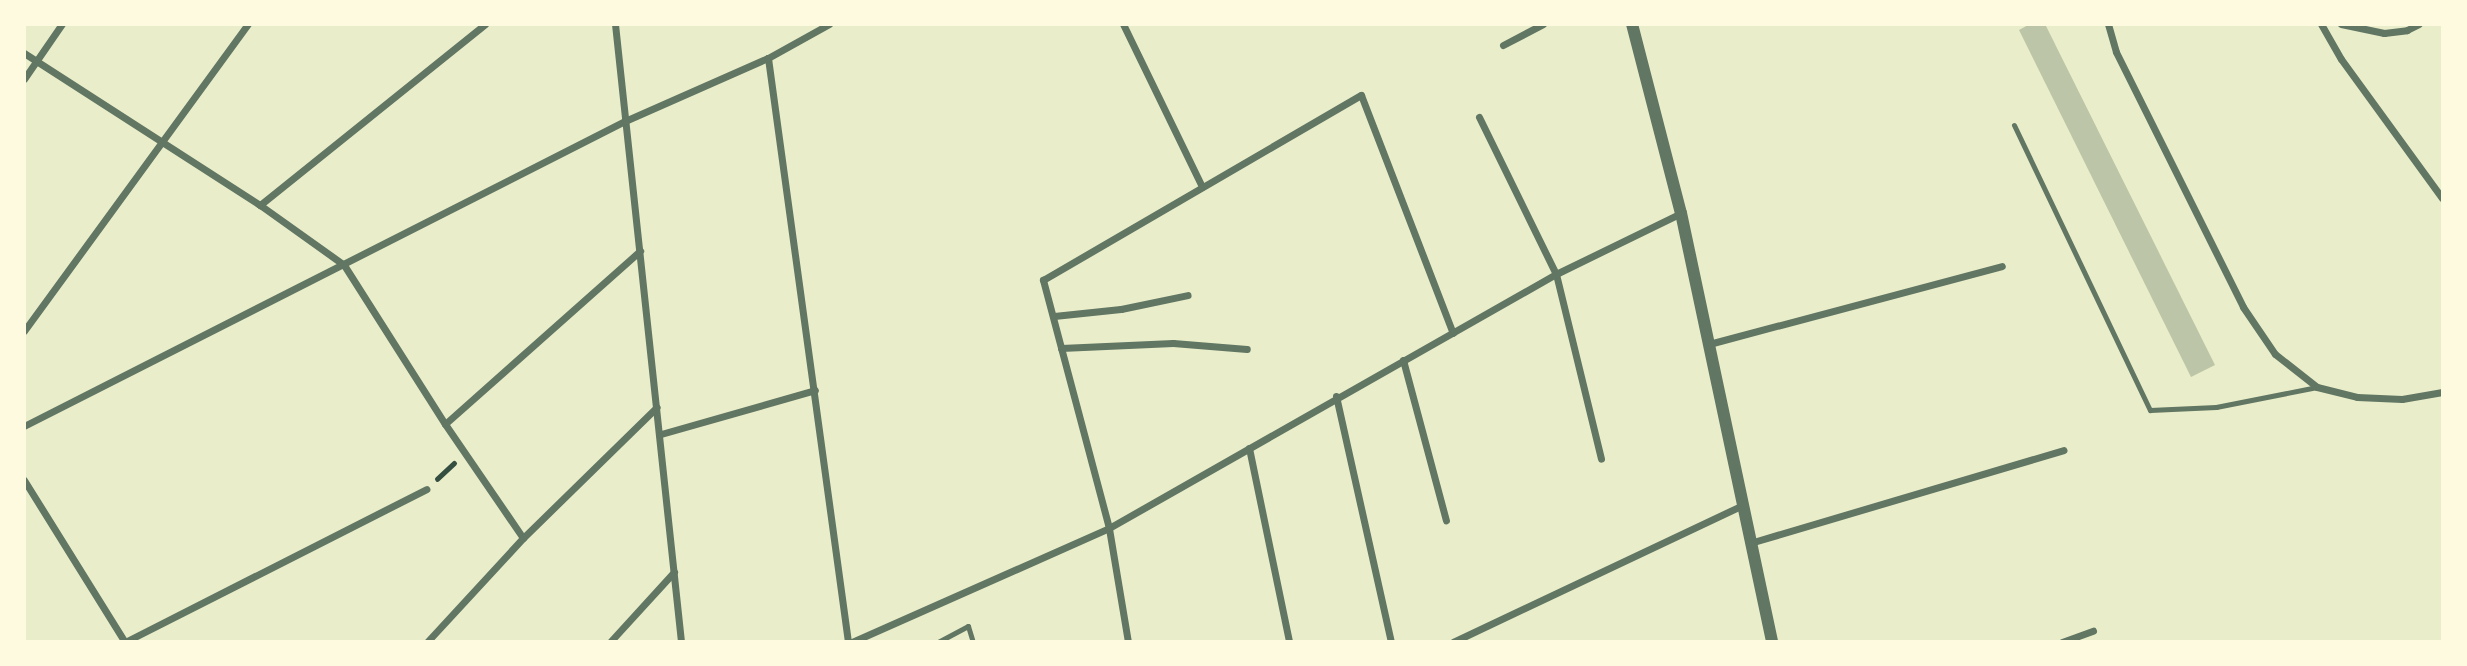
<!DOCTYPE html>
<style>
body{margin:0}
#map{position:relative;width:2467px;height:666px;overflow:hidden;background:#e9edc9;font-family:Mulish,sans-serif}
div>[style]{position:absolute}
.building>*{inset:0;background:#bcc5a7}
.path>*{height:4.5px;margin:-2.25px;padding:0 2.25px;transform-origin:2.25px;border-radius:2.25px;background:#344e41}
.service>*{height:5px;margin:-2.5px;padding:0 2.5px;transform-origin:2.5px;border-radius:2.5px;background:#617663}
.minor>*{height:7px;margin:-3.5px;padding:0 3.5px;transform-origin:3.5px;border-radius:3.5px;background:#617663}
.tertiary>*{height:12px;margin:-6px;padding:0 6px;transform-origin:6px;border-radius:6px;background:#617663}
span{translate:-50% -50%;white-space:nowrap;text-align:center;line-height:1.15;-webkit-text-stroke:5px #fefae0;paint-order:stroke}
.frame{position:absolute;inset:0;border:26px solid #fefae0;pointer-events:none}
</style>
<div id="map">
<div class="building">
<i style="clip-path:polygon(2030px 24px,2045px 24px,2215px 365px,2191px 377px,2019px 30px)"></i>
</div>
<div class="path">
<i style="left:437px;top:479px;width:23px;rotate:-43deg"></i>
</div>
<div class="service">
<i style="left:2014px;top:125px;width:316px;rotate:64.5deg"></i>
<i style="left:2150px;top:410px;width:66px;rotate:-2.6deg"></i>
<i style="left:2216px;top:407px;width:103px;rotate:-11.2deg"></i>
<i style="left:938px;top:642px;width:34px;rotate:-28deg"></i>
<i style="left:968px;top:626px;width:17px;rotate:73deg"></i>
</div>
<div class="minor">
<i style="left:615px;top:24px;width:622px;rotate:83.9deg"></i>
<i style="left:1123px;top:24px;width:181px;rotate:64.1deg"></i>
<i style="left:2108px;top:24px;width:29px;rotate:74deg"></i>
<i style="left:2116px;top:52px;width:285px;rotate:63.5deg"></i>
<i style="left:2243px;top:307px;width:57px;rotate:55.8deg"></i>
<i style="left:2275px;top:354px;width:53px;rotate:38.2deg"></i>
<i style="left:2317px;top:387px;width:41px;rotate:14deg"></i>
<i style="left:2357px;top:397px;width:45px;rotate:2.5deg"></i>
<i style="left:2402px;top:399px;width:41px;rotate:-9.9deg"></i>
<i style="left:2321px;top:24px;width:40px;rotate:60.3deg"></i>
<i style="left:2341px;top:59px;width:172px;rotate:54deg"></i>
<i style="left:2341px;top:24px;width:44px;rotate:11.8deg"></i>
<i style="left:2384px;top:33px;width:23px;rotate:-7deg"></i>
<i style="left:2407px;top:30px;width:13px;rotate:-27deg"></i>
<i style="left:1503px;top:45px;width:45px;rotate:-27.7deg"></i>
<i style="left:24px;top:53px;width:281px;rotate:32.8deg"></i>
<i style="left:260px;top:205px;width:103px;rotate:35.5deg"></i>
<i style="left:344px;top:265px;width:188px;rotate:57.6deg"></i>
<i style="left:445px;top:424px;width:138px;rotate:55.6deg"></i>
<i style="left:768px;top:58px;width:589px;rotate:82.2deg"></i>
<i style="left:24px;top:79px;width:67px;rotate:-55.4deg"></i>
<i style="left:1479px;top:117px;width:175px;rotate:63.9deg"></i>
<i style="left:1556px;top:274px;width:190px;rotate:76.3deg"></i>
<i style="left:260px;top:205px;width:289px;rotate:-38.8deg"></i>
<i style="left:1054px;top:316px;width:67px;rotate:-6deg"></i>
<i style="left:1121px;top:309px;width:68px;rotate:-11.8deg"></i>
<i style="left:24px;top:331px;width:380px;rotate:-53.9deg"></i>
<i style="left:1709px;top:344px;width:303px;rotate:-14.9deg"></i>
<i style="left:1061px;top:348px;width:112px;rotate:-2.6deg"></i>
<i style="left:1173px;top:343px;width:74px;rotate:4.6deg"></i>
<i style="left:1403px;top:360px;width:166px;rotate:75deg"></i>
<i style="left:1336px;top:396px;width:252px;rotate:77.4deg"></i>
<i style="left:445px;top:424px;width:261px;rotate:-41.6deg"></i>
<i style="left:24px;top:426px;width:674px;rotate:-26.91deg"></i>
<i style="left:625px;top:121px;width:156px;rotate:-23.8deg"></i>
<i style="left:768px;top:58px;width:70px;rotate:-29.1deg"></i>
<i style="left:661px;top:434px;width:160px;rotate:-15.9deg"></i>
<i style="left:1249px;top:448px;width:198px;rotate:78.3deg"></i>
<i style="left:24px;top:480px;width:191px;rotate:58.1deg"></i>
<i style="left:1750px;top:543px;width:327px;rotate:-16.5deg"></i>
<i style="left:125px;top:642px;width:338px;rotate:-26.9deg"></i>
<i style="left:427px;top:642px;width:142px;rotate:-47.3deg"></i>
<i style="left:523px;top:538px;width:187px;rotate:-44.4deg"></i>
<i style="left:610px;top:642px;width:95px;rotate:-47.6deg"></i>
<i style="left:852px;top:642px;width:281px;rotate:-23.9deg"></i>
<i style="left:1109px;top:528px;width:514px;rotate:-29.61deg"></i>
<i style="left:1556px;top:274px;width:139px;rotate:-26deg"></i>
<i style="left:1128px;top:642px;width:116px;rotate:-99.5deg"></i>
<i style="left:1109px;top:528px;width:257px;rotate:-104.9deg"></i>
<i style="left:1043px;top:280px;width:368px;rotate:-30.2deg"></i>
<i style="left:1361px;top:95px;width:255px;rotate:68.9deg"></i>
<i style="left:1453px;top:642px;width:318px;rotate:-25.3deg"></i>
<i style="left:2062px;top:642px;width:33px;rotate:-20deg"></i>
</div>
<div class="tertiary">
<i style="left:1632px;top:24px;width:195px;rotate:75.5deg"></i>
<i style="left:1681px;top:213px;width:439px;rotate:78deg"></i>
</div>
<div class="frame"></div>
</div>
